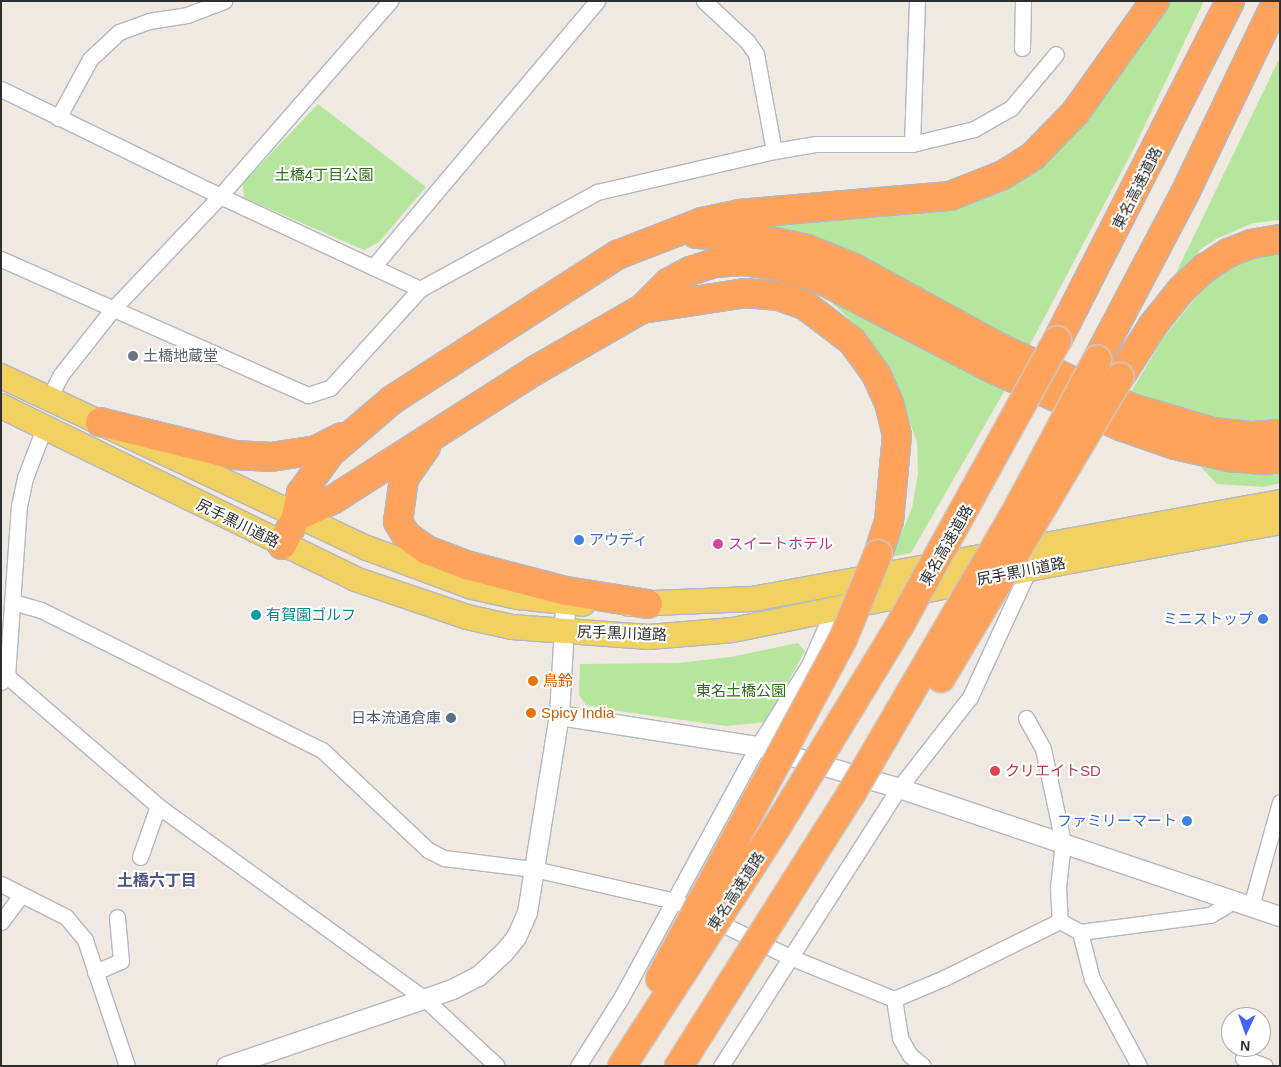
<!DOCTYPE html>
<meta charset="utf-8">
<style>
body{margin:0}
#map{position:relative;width:1281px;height:1067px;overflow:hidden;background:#efe9e1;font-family:Arial,"Noto Sans JP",sans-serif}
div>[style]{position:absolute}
.green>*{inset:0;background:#b6e59e}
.roads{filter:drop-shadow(1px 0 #b4b7c1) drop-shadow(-1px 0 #b4b7c1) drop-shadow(0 1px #b4b7c1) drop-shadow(0 -1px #b4b7c1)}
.minor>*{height:15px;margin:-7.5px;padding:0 7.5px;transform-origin:7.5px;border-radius:7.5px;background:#fff}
.tertiary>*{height:19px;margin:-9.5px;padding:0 9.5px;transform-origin:9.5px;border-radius:9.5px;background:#fff}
.primary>*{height:24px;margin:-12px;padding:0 12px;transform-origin:12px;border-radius:12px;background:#f2d163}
.motorway>*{height:28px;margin:-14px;padding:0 14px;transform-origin:14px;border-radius:14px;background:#ffa35c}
.bridges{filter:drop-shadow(1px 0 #c9c9c9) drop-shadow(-1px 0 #c9c9c9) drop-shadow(0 1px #c9c9c9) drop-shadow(0 -1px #c9c9c9)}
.motorway-bridge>*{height:28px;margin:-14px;padding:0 14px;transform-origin:14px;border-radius:14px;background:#ffa35c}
.dots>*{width:14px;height:14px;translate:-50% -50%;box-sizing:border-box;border:2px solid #fff;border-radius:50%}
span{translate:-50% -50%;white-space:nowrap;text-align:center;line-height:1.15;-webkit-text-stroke:4px #fff;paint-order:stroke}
.park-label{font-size:15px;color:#2c6e1b}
.street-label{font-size:15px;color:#2e2e2e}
.worship-label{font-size:15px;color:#5b616d}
.left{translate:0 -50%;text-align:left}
.shop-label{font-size:15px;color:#366cbe}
.right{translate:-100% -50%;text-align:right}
.hotel-label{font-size:15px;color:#b23c85}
.culture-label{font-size:15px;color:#0d838f}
.food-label{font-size:15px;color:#c56008}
.service-label{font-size:15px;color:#4e5e75}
.health-label{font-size:15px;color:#be3a42}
.neighbourhood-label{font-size:16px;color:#4d5680;font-weight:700}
.frame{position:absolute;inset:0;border:2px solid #2e2e2e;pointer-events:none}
.north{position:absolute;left:1221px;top:1007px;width:50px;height:50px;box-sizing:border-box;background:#fff;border:1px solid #ababab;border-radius:50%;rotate:183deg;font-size:14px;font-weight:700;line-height:20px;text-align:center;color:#2e2e2e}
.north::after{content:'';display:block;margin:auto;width:18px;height:22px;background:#4264fb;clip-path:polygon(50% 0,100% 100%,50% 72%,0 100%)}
</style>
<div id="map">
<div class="green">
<i style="clip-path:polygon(1165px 1px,1204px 1px,1134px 148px,1025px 354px,736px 225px,838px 215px,905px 215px,933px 211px,990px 194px)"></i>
<i style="clip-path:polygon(1280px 57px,1280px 220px,1253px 223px,1216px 239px,1201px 249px,1166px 294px)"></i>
<i style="clip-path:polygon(318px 104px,426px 187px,379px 242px,364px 250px,244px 198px,243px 183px)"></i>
<i style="clip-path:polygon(1264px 254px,1280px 254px,1280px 424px,1206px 419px,1128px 397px,1163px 338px,1203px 289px,1223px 271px)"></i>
<i style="clip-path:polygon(830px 301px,1005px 390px,911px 553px,886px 558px,891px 545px,897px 544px,912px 508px,918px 474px,917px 442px,897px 388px,867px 335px)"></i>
<i style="clip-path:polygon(1201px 467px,1242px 474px,1280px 473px,1280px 483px,1264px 487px,1217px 484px)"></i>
<i style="clip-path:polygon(798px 643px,805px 651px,766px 722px,726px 726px,625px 712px,586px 705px,579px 695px,580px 664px,678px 663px,731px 657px)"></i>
</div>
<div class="roads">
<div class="minor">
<i style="left:704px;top:1px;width:59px;rotate:42.9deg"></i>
<i style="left:747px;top:41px;width:16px;rotate:55deg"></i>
<i style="left:756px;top:54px;width:99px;rotate:79.5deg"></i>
<i style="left:1022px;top:48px;width:47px;rotate:-88.8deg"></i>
<i style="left:1px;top:89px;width:244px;rotate:26deg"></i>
<i style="left:220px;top:196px;width:221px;rotate:24.9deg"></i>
<i style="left:58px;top:118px;width:67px;rotate:-61.5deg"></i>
<i style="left:90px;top:59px;width:40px;rotate:-43deg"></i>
<i style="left:119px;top:32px;width:32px;rotate:-20deg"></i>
<i style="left:149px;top:21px;width:38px;rotate:-9deg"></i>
<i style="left:187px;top:15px;width:40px;rotate:-21deg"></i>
<i style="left:912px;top:144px;width:143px;rotate:-88deg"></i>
<i style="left:1px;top:259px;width:336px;rotate:23.9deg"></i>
<i style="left:308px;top:395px;width:23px;rotate:-18deg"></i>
<i style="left:330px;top:388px;width:134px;rotate:-47.7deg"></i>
<i style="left:420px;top:289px;width:202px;rotate:-28.7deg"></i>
<i style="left:597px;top:192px;width:182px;rotate:-13deg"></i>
<i style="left:774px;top:151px;width:43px;rotate:-9.5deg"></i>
<i style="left:816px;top:144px;width:96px"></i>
<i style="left:912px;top:144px;width:64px;rotate:-13.6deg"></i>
<i style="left:974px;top:129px;width:43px;rotate:-29.6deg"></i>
<i style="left:1011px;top:108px;width:70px;rotate:-50.2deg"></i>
<i style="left:373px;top:267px;width:348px;rotate:-49.9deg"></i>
<i style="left:49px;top:398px;width:25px;rotate:-63deg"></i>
<i style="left:60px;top:376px;width:84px;rotate:-51.8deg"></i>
<i style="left:112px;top:310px;width:157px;rotate:-46.5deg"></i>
<i style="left:220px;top:196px;width:259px;rotate:-48.9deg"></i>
<i style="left:13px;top:602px;width:29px;rotate:16deg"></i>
<i style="left:41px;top:610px;width:314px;rotate:26.5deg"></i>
<i style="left:322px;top:750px;width:146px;rotate:43.3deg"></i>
<i style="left:428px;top:850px;width:18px;rotate:27deg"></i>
<i style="left:444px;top:858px;width:91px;rotate:7deg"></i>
<i style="left:534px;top:869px;width:145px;rotate:12.8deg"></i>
<i style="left:675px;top:901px;width:128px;rotate:26deg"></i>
<i style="left:790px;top:957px;width:112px;rotate:22deg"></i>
<i style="left:894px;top:999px;width:54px;rotate:-22.8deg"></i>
<i style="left:944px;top:978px;width:129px;rotate:-26.2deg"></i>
<i style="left:7px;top:676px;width:199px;rotate:40.7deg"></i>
<i style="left:158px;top:806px;width:329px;rotate:35.9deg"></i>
<i style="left:425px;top:999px;width:98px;rotate:42.9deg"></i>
<i style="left:1px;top:682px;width:8px;rotate:-45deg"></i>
<i style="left:7px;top:676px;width:170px;rotate:-86deg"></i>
<i style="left:19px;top:506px;width:29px;rotate:-78deg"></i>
<i style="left:25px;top:478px;width:53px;rotate:-69.2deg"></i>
<i style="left:1026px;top:718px;width:35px;rotate:61deg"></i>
<i style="left:1043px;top:749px;width:95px;rotate:77.9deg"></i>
<i style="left:1063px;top:842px;width:45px;rotate:96.3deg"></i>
<i style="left:1058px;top:887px;width:34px;rotate:87deg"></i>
<i style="left:140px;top:857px;width:54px;rotate:-70.6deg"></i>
<i style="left:1px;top:884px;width:73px;rotate:26.9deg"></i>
<i style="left:66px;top:917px;width:30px;rotate:50deg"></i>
<i style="left:85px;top:940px;width:133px;rotate:71.6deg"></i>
<i style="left:1251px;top:906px;width:108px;rotate:-74.4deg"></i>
<i style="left:1060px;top:921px;width:23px;rotate:29deg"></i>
<i style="left:1080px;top:932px;width:49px;rotate:75.7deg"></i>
<i style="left:1092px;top:979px;width:99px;rotate:61.6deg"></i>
<i style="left:1px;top:922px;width:34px;rotate:-53deg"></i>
<i style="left:1080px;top:932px;width:131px;rotate:-7.5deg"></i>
<i style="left:1210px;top:915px;width:29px;rotate:-31deg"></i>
<i style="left:95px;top:972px;width:28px;rotate:-23deg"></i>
<i style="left:121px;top:961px;width:44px;rotate:-95.2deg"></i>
<i style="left:894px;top:999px;width:39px;rotate:81deg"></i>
<i style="left:900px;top:1038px;width:20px;rotate:60deg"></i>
<i style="left:910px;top:1055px;width:17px;rotate:40deg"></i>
<i style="left:1243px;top:1058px;width:23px;rotate:20deg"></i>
<i style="left:578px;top:1066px;width:80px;rotate:-57.7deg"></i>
<i style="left:621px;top:998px;width:287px;rotate:-61.5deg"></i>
<i style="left:758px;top:746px;width:96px;rotate:-57.8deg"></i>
<i style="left:809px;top:665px;width:60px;rotate:-66.4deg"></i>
<i style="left:721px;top:1066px;width:330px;rotate:-57.4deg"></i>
<i style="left:899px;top:788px;width:115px;rotate:-52deg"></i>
<i style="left:970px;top:697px;width:141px;rotate:-65.3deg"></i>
</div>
<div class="tertiary">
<i style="left:559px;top:715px;width:201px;rotate:8.9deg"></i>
<i style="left:758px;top:746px;width:147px;rotate:16.6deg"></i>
<i style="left:899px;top:788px;width:402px;rotate:18.6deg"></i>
<i style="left:226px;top:1066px;width:239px;rotate:-18.8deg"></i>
<i style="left:452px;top:989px;width:29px;rotate:-27deg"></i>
<i style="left:478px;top:976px;width:34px;rotate:-43deg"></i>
<i style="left:503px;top:953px;width:21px;rotate:-51deg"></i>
<i style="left:516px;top:937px;width:27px;rotate:-66deg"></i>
<i style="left:527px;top:912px;width:200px;rotate:-80.8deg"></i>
<i style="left:559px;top:715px;width:124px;rotate:-86.8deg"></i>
</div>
<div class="primary">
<i style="left:1px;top:376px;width:404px;rotate:25.2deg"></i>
<i style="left:367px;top:548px;width:112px;rotate:20.4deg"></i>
<i style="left:472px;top:587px;width:47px;rotate:12.3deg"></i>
<i style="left:518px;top:597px;width:65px;rotate:6.1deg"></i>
<i style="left:1px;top:406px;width:394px;rotate:26deg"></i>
<i style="left:355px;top:579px;width:118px;rotate:18.7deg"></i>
<i style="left:467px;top:617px;width:46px;rotate:12.5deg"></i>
<i style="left:512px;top:627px;width:137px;rotate:4.2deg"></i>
<i style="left:649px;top:637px;width:84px;rotate:-4.8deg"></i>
<i style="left:733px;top:630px;width:302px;rotate:-11.6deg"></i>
<i style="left:1029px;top:569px;width:255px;rotate:-10.6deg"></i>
<i style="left:629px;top:604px;width:123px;rotate:-2.3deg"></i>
<i style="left:752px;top:599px;width:537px;rotate:-10.41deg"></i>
</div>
<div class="motorway">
<i style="left:696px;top:234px;width:51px;rotate:2.2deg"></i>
<i style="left:747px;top:236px;width:61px;rotate:12.2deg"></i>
<i style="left:807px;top:249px;width:51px;rotate:22deg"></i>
<i style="left:854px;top:268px;width:166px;rotate:28.7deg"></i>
<i style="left:1000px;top:348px;width:145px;rotate:24.4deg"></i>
<i style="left:1132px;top:408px;width:84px;rotate:16.5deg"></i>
<i style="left:1213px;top:432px;width:39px;rotate:6deg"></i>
<i style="left:1252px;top:436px;width:28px;rotate:-4deg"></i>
<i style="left:642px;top:309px;width:104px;rotate:-8.8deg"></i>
<i style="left:745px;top:293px;width:34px;rotate:5deg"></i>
<i style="left:779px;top:296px;width:29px;rotate:20deg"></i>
<i style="left:806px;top:306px;width:58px;rotate:37.3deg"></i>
<i style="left:852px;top:341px;width:41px;rotate:54deg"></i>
<i style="left:876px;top:374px;width:32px;rotate:66deg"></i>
<i style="left:889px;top:403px;width:33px;rotate:76deg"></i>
<i style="left:897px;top:435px;width:86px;rotate:95.3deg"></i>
<i style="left:889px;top:521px;width:35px;rotate:108deg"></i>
<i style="left:1057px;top:341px;width:381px;rotate:-63deg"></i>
<i style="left:1097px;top:360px;width:189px;rotate:-62.2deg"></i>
<i style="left:1185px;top:193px;width:213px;rotate:-64.4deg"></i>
<i style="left:1120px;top:377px;width:62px;rotate:-57.6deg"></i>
<i style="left:1153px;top:325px;width:45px;rotate:-51.3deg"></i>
<i style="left:1181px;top:290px;width:33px;rotate:-43deg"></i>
<i style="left:1205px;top:268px;width:27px;rotate:-33deg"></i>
<i style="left:1228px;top:253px;width:25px;rotate:-21deg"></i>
<i style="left:1251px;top:244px;width:29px;rotate:-10deg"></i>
<i style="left:100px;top:422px;width:138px;rotate:13.8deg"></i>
<i style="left:234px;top:455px;width:37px;rotate:3deg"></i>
<i style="left:271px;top:457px;width:46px;rotate:-8.8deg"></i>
<i style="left:316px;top:450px;width:28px;rotate:-27deg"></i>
<i style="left:426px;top:447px;width:38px;rotate:125deg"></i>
<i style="left:404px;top:478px;width:44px;rotate:97.8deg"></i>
<i style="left:398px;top:522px;width:15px;rotate:58deg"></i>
<i style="left:406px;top:535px;width:26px;rotate:36deg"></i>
<i style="left:427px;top:550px;width:42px;rotate:21deg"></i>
<i style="left:466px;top:565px;width:103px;rotate:14.6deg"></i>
<i style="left:566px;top:591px;width:83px;rotate:9deg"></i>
<i style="left:296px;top:517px;width:42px;rotate:-25.3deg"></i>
<i style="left:334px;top:499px;width:237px;rotate:-32.6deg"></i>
<i style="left:534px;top:371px;width:125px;rotate:-29.9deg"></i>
<i style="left:642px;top:309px;width:37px;rotate:-45deg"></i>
<i style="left:668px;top:283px;width:25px;rotate:-29deg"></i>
<i style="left:690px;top:271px;width:26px;rotate:-18deg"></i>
<i style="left:715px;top:263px;width:27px;rotate:-4deg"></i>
<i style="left:742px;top:261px;width:36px;rotate:8deg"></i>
<i style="left:778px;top:266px;width:44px;rotate:17.2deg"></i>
<i style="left:820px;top:279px;width:193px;rotate:27.5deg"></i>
<i style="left:991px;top:368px;width:141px;rotate:24.2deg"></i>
<i style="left:1120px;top:426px;width:58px;rotate:19.1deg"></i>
<i style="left:1175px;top:445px;width:54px;rotate:12.8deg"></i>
<i style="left:1228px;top:457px;width:38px;rotate:5deg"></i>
<i style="left:1266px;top:460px;width:14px;rotate:-8deg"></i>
<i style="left:282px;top:545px;width:31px;rotate:-63deg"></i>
<i style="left:296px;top:517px;width:25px;rotate:-78deg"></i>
<i style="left:301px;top:493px;width:51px;rotate:-53.8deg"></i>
<i style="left:331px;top:452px;width:80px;rotate:-40.4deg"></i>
<i style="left:392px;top:400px;width:268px;rotate:-32.8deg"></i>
<i style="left:617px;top:255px;width:91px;rotate:-21.2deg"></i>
<i style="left:702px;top:222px;width:38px;rotate:-12deg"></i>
<i style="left:739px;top:214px;width:212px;rotate:-4.9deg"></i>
<i style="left:950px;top:196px;width:57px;rotate:-21.6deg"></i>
<i style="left:1003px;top:175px;width:36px;rotate:-32deg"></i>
<i style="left:1033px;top:156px;width:60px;rotate:-45.7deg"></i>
<i style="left:1075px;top:113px;width:138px;rotate:-54.5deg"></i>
</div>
</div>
<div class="bridges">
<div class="motorway-bridge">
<i style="left:941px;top:678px;width:350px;rotate:-59.3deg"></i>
<i style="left:660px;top:979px;width:386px;rotate:-61.7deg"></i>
<i style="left:843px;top:639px;width:92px;rotate:-67.6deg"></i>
<i style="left:622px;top:1066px;width:287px;rotate:-57.1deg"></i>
<i style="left:778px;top:825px;width:234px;rotate:-58.6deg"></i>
<i style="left:900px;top:625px;width:325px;rotate:-61.1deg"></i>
<i style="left:679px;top:1066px;width:322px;rotate:-57.7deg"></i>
<i style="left:851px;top:794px;width:333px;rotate:-59.7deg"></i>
<i style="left:1019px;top:506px;width:166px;rotate:-61.9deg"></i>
</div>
</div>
<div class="dots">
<i style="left:133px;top:356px;background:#6b7280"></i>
<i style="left:579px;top:540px;background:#3f7fe0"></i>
<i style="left:718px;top:544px;background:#d1479c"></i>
<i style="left:256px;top:615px;background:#0f9aa8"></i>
<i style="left:1263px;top:619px;background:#3f7fe0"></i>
<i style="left:533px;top:681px;background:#e8710a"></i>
<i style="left:531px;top:713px;background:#e8710a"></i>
<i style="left:451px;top:718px;background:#5c6f8a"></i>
<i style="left:995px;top:771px;background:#e0444e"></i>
<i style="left:1187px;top:821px;background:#3f7fe0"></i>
</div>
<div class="park-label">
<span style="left:324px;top:175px">土橋4丁目公園</span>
<span style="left:741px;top:691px">東名土橋公園</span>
</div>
<div class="street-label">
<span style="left:1137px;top:188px;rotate:-63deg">東名高速道路</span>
<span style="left:238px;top:523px;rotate:26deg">尻手黒川道路</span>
<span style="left:946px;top:545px;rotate:-60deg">東名高速道路</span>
<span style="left:1021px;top:571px;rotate:-11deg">尻手黒川道路</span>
<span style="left:622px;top:633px;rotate:2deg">尻手黒川道路</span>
<span style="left:736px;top:891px;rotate:-57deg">東名高速道路</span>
</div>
<div class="worship-label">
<span class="left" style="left:143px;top:356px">土橋地蔵堂</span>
</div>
<div class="shop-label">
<span class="left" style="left:589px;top:540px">アウディ</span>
<span class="right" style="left:1253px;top:619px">ミニストップ</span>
<span class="right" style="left:1177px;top:821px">ファミリーマート</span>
</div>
<div class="hotel-label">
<span class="left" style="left:728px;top:544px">スイートホテル</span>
</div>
<div class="culture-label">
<span class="left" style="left:266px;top:615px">有賀園ゴルフ</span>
</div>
<div class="food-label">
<span class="left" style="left:543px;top:681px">鳥鈴</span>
<span class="left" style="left:541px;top:713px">Spicy India</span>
</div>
<div class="service-label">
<span class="right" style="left:441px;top:718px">日本流通倉庫</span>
</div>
<div class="health-label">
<span class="left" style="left:1005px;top:771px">クリエイトSD</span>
</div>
<div class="neighbourhood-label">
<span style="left:157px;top:881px">土橋六丁目</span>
</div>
<div class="frame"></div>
<div class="north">N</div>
</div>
